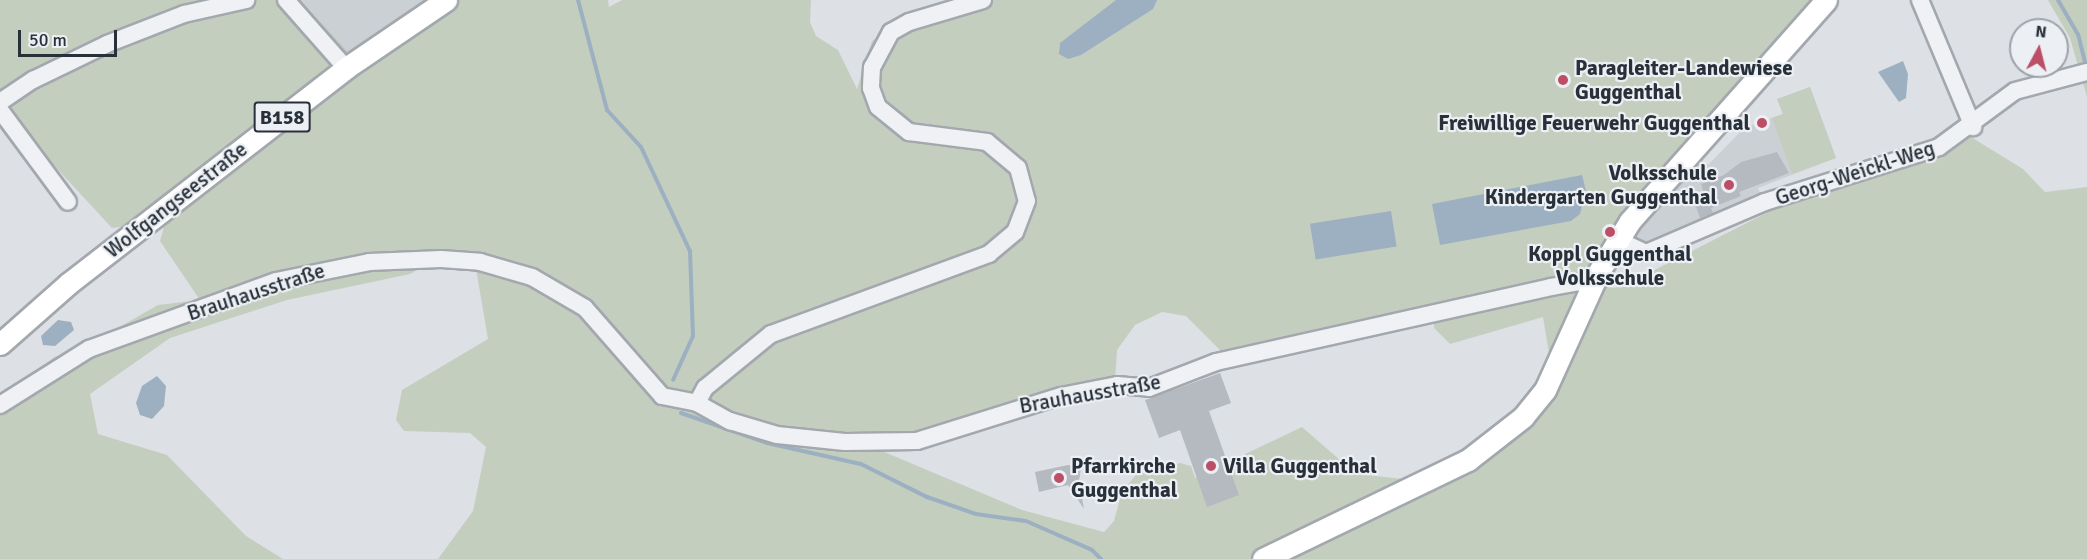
<!DOCTYPE html>
<meta charset="utf-8">
<style>
body{margin:0}
#map{position:relative;width:2087px;height:559px;overflow:hidden;background:#dde0e5;font-family:Signika,sans-serif}
div>[style]{position:absolute}
.built>*{inset:0;background:#cbd0d5}
.green>*{inset:0;background:#c4cebf}
.water>*{inset:0;background:#9cb0c1;transform-origin:0 0}
.stream>*{height:4px;margin:-2px;padding:0 2px;transform-origin:2px;border-radius:2px;background:#9cb0c1}
.building>*{inset:0;background:#b5bac1}
.roads{filter:drop-shadow(2px 0 #a3a8ae) drop-shadow(-2px 0 #a3a8ae) drop-shadow(0 2px #a3a8ae) drop-shadow(0 -2px #a3a8ae)}
.minor>*{height:16px;margin:-8px;padding:0 8px;transform-origin:8px;border-radius:8px;background:#eff1f4}
.major>*{height:21px;margin:-10.5px;padding:0 10.5px;transform-origin:10.5px;border-radius:10.5px;background:#fff}
.dots>*{width:16px;height:16px;translate:-50% -50%;box-sizing:border-box;border:3px solid #eceff3;border-radius:50%}
span{translate:-50% -50%;white-space:nowrap;text-align:center;line-height:1.15;-webkit-text-stroke:4.5px #eceff3;paint-order:stroke}
.shield-label span{padding:2px 4px;background:#eceff3;border:2px solid;border-radius:4px;-webkit-text-stroke-width:0}
.shield-label{font-size:20px;color:#283039;font-weight:700}
.poi-label{font-size:21px;color:#283039;font-weight:700}
.left{translate:0 -50%;text-align:left}
.right{translate:-100% -50%;text-align:right}
.street-label{font-size:21px;color:#283039}
.north{position:absolute;left:2009px;top:18px;width:60px;height:60px;box-sizing:border-box;background:#eceff3;border:2px solid #9ea3a9;border-radius:50%;rotate:7deg;font-size:16px;font-weight:700;line-height:24px;text-align:center;color:#283039}
.north::after{content:'';display:block;margin:auto;width:21px;height:27px;background:#bc4f66;clip-path:polygon(50% 0,100% 100%,50% 72%,0 100%)}
.scale{position:absolute;left:18px;top:30px;width:99px;height:27px;box-sizing:border-box;border:3px solid #283039;border-top:0;padding-left:8px;font-size:18px;line-height:21px;white-space:nowrap;color:#283039;-webkit-text-stroke:4px #eceff3;paint-order:stroke}
</style>
<div id="map">
<div class="built">
<i style="clip-path:polygon(300px 0,429px 0,350px 53px)"></i>
<i style="clip-path:polygon(1810px 87px,1836px 158px,1758px 188px,1761px 196px,1658px 240px,1645px 244px,1633px 239px,1634px 230px,1697px 156px,1708px 165px,1744px 128px,1783px 114px,1777px 99px)"></i>
</div>
<div class="green">
<i style="clip-path:polygon(evenodd,0 0,300px 0,350px 53px,429px 0,608px 0,609px 7px,622px 0,811px 0,810px 22px,816px 36px,838px 50px,857px 89px,872px 41px,914px 12px,952px 0,1830px 0,1634px 230px,1599px 286px,1615px 288px,1637px 279px,1784px 204px,1794px 204px,1796px 190px,1971px 137px,2023px 169px,2045px 192px,2087px 187px,2087px 559px,438px 559px,473px 511px,486px 447px,470px 433px,404px 431px,396px 420px,402px 390px,488px 339px,475px 263px,431px 262px,410px 274px,287px 300px,170px 338px,90px 394px,98px 434px,167px 455px,246px 536px,283px 559px,0 559px,0 398px,56px 356px,60px 361px,158px 305px,200px 300px,160px 241px,166px 220px,112px 228px,0 107px,0 0,1162px 312px,1186px 316px,1225px 355px,1434px 312px,1434px 328px,1450px 344px,1543px 317px,1555px 389px,1503px 449px,1432px 482px,1356px 474px,1302px 427px,1195px 478px,1191px 466px,1180px 463px,1136px 475px,1122px 491px,1114px 521px,1104px 532px,1022px 510px,870px 446px,1115px 381px,1117px 350px,1135px 325px,1162px 312px)"></i>
<i style="clip-path:polygon(2048px 0,2087px 0,2087px 97px,2070px 38px)"></i>
<i style="clip-path:polygon(1810px 87px,1836px 158px,1792px 174px,1772px 118px,1783px 114px,1777px 99px)"></i>
</div>
<div class="water">
<i style="clip-path:polygon(1116px 0,1157px 0,1153px 9px,1081px 55px,1068px 59px,1059px 54px,1060px 43px)"></i>
<i style="clip-path:polygon(1903px 61px,1908px 74px,1906px 98px,1899px 102px,1878px 72px)"></i>
<i style="clip-path:polygon(1582px 175px,1586px 191px,1580px 214px,1571px 221px,1440px 245px,1432px 204px)"></i>
<i style="left:1391px;top:211px;width:36px;height:82px;rotate:81deg"></i>
<i style="clip-path:polygon(58px 320px,71px 322px,74px 330px,55px 346px,43px 345px,41px 336px)"></i>
<i style="clip-path:polygon(157px 376px,166px 386px,164px 406px,152px 419px,140px 415px,136px 403px,142px 386px)"></i>
</div>
<div class="stream">
<i style="left:578px;top:0;width:114px;rotate:75.2deg"></i>
<i style="left:607px;top:110px;width:50px;rotate:47.4deg"></i>
<i style="left:641px;top:147px;width:115px;rotate:64.8deg"></i>
<i style="left:690px;top:251px;width:85px;rotate:88deg"></i>
<i style="left:693px;top:336px;width:48px;rotate:114.4deg"></i>
<i style="left:2058px;top:0;width:39px;rotate:60deg"></i>
<i style="left:2078px;top:34px;width:34px;rotate:76deg"></i>
<i style="left:681px;top:413px;width:91px;rotate:19.2deg"></i>
<i style="left:767px;top:443px;width:96px;rotate:12.6deg"></i>
<i style="left:861px;top:464px;width:74px;rotate:26.6deg"></i>
<i style="left:927px;top:497px;width:52px;rotate:19.1deg"></i>
<i style="left:976px;top:514px;width:50px;rotate:8deg"></i>
<i style="left:1026px;top:521px;width:72px;rotate:23.7deg"></i>
<i style="left:1092px;top:550px;width:13px;rotate:45deg"></i>
</div>
<div class="building">
<i style="clip-path:polygon(1777px 152px,1789px 173px,1739px 192px,1741px 196px,1711px 208px,1713px 213px,1700px 218px,1693px 198px,1704px 193px,1701px 184px,1724px 175px,1741px 162px)"></i>
<i style="clip-path:polygon(1220px 373px,1231px 403px,1209px 411px,1239px 495px,1207px 507px,1180px 430px,1159px 438px,1145px 400px)"></i>
<i style="clip-path:polygon(1068px 465px,1081px 468px,1079px 481px,1084px 509px,1068px 485px,1039px 492px,1035px 472px)"></i>
</div>
<div class="roads">
<div class="minor">
<i style="left:286px;top:0;width:91px;rotate:48.6deg"></i>
<i style="left:983px;top:0;width:77px;rotate:163.4deg"></i>
<i style="left:909px;top:22px;width:21px;rotate:151deg"></i>
<i style="left:891px;top:32px;width:40px;rotate:118deg"></i>
<i style="left:872px;top:67px;width:21px;rotate:93deg"></i>
<i style="left:871px;top:88px;width:20px;rotate:70deg"></i>
<i style="left:878px;top:107px;width:40px;rotate:39deg"></i>
<i style="left:909px;top:132px;width:79px;rotate:7.3deg"></i>
<i style="left:987px;top:142px;width:40px;rotate:40deg"></i>
<i style="left:1018px;top:168px;width:34px;rotate:75deg"></i>
<i style="left:1027px;top:201px;width:33px;rotate:111deg"></i>
<i style="left:1015px;top:232px;width:34px;rotate:140deg"></i>
<i style="left:989px;top:254px;width:232px;rotate:159.8deg"></i>
<i style="left:771px;top:334px;width:85px;rotate:140.7deg"></i>
<i style="left:705px;top:388px;width:17px;rotate:118deg"></i>
<i style="left:697px;top:403px;width:38px;rotate:29deg"></i>
<i style="left:730px;top:421px;width:49px;rotate:16.6deg"></i>
<i style="left:777px;top:435px;width:68px;rotate:5.9deg"></i>
<i style="left:845px;top:442px;width:72px;rotate:-0.8deg"></i>
<i style="left:917px;top:441px;width:151px;rotate:-17.4deg"></i>
<i style="left:1061px;top:396px;width:57px;rotate:-11.1deg"></i>
<i style="left:1117px;top:385px;width:32px;rotate:5deg"></i>
<i style="left:1149px;top:388px;width:72px;rotate:-21.2deg"></i>
<i style="left:1216px;top:362px;width:343px;rotate:-12.6deg"></i>
<i style="left:1551px;top:287px;width:28px;rotate:-10deg"></i>
<i style="left:1579px;top:282px;width:13px;rotate:23deg"></i>
<i style="left:1920px;top:0;width:138px;rotate:67.3deg"></i>
<i style="left:0;top:102px;width:40px;rotate:-34deg"></i>
<i style="left:33px;top:80px;width:82px;rotate:-25.9deg"></i>
<i style="left:107px;top:44px;width:83px;rotate:-21.3deg"></i>
<i style="left:184px;top:14px;width:64px;rotate:-12.7deg"></i>
<i style="left:0;top:110px;width:114px;rotate:53.5deg"></i>
<i style="left:1616px;top:239px;width:33px;rotate:25deg"></i>
<i style="left:1646px;top:253px;width:129px;rotate:-23.2deg"></i>
<i style="left:1765px;top:202px;width:182px;rotate:-17.5deg"></i>
<i style="left:1939px;top:147px;width:94px;rotate:-36.4deg"></i>
<i style="left:2015px;top:91px;width:74px;rotate:-14.8deg"></i>
<i style="left:0;top:405px;width:105px;rotate:-32.2deg"></i>
<i style="left:89px;top:349px;width:199px;rotate:-20deg"></i>
<i style="left:276px;top:281px;width:95px;rotate:-11.5deg"></i>
<i style="left:369px;top:262px;width:72px;rotate:-2.4deg"></i>
<i style="left:441px;top:259px;width:39px;rotate:4deg"></i>
<i style="left:480px;top:262px;width:54px;rotate:16.1deg"></i>
<i style="left:532px;top:277px;width:61px;rotate:30.3deg"></i>
<i style="left:585px;top:308px;width:117px;rotate:48.8deg"></i>
<i style="left:662px;top:396px;width:36px;rotate:11deg"></i>
</div>
<div class="major">
<i style="left:0;top:344px;width:92px;rotate:-41.5deg"></i>
<i style="left:69px;top:283px;width:351px;rotate:-37.8deg"></i>
<i style="left:346px;top:68px;width:121px;rotate:-34.2deg"></i>
<i style="left:1263px;top:559px;width:228px;rotate:-25.8deg"></i>
<i style="left:1468px;top:460px;width:70px;rotate:-38deg"></i>
<i style="left:1523px;top:417px;width:35px;rotate:-51deg"></i>
<i style="left:1545px;top:390px;width:128px;rotate:-65.6deg"></i>
<i style="left:1598px;top:273px;width:61px;rotate:-58.4deg"></i>
<i style="left:1630px;top:221px;width:295px;rotate:-48.4deg"></i>
</div>
</div>
<div class="dots">
<i style="left:1563px;top:80px;background:#bc4f66"></i>
<i style="left:1762px;top:123px;background:#bc4f66"></i>
<i style="left:1729px;top:185px;background:#bc4f66"></i>
<i style="left:1610px;top:232px;background:#bc4f66"></i>
<i style="left:1211px;top:466px;background:#bc4f66"></i>
<i style="left:1059px;top:478px;background:#bc4f66"></i>
</div>
<div class="shield-label">
<span style="left:282px;top:117px">B158</span>
</div>
<div class="poi-label">
<span class="left" style="left:1575px;top:80px">Paragleiter-Landewiese<br>Guggenthal</span>
<span class="right" style="left:1750px;top:123px">Freiwillige Feuerwehr Guggenthal</span>
<span class="right" style="left:1717px;top:185px">Volksschule<br>Kindergarten Guggenthal</span>
<span style="left:1610px;top:266px">Koppl Guggenthal<br>Volksschule</span>
<span class="left" style="left:1071px;top:478px">Pfarrkirche<br>Guggenthal</span>
<span class="left" style="left:1223px;top:466px">Villa Guggenthal</span>
</div>
<div class="street-label">
<span style="left:1855px;top:173px;rotate:-18deg">Georg-Weickl-Weg</span>
<span style="left:176px;top:200px;rotate:-38deg">Wolfgangseestraße</span>
<span style="left:256px;top:292px;rotate:-18deg">Brauhausstraße</span>
<span style="left:1090px;top:394px;rotate:-10deg">Brauhausstraße</span>
</div>
<div class="north">N</div>
<div class="scale">50 m</div>
</div>
